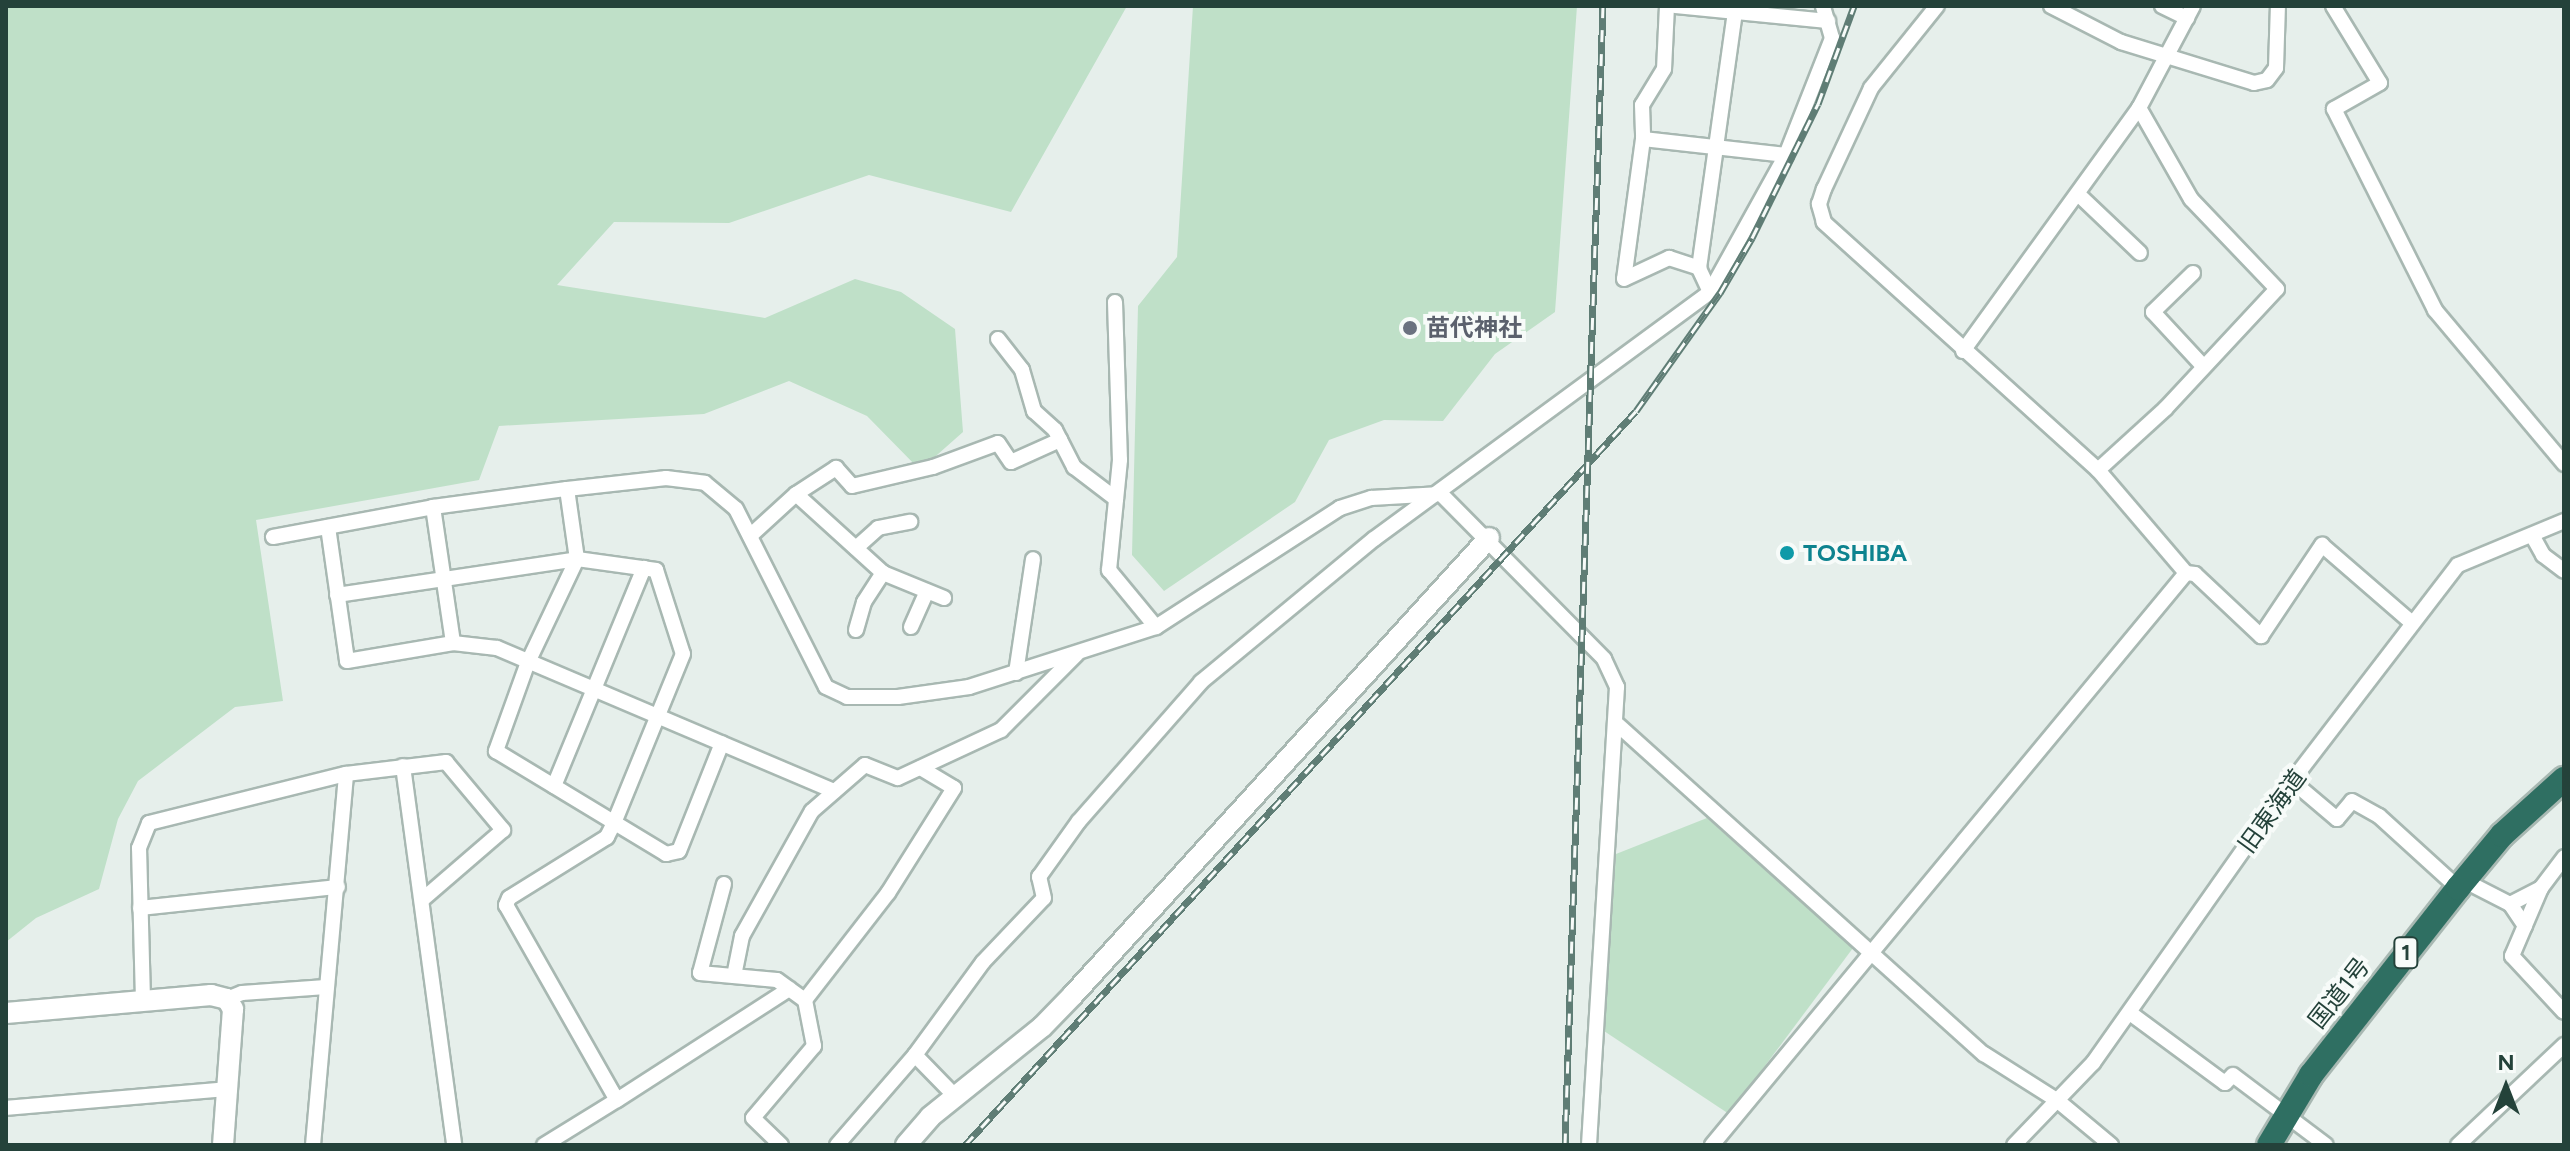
<!DOCTYPE html>
<meta charset="utf-8">
<style>
body{margin:0}
#map{position:relative;width:2570px;height:1151px;overflow:hidden;background:#e6efeb;font-family:Figtree,"Noto Sans JP",sans-serif}
div>[style]{position:absolute}
.green>*{inset:0;background:#bfe0c8}
.roads{filter:drop-shadow(2px 0 #a8b8b2) drop-shadow(-2px 0 #a8b8b2) drop-shadow(0 2px #a8b8b2) drop-shadow(0 -2px #a8b8b2)}
.street>*{height:14px;margin:-7px;padding:0 7px;transform-origin:7px;border-radius:7px;background:#fff}
.secondary>*{height:20px;margin:-10px;padding:0 10px;transform-origin:10px;border-radius:10px;background:#fff}
.highway>*{height:24px;margin:-12px;padding:0 12px;transform-origin:12px;border-radius:12px;background:#2f6f62}
.rail>*{height:7px;margin-top:-3.5px;transform-origin:0;background:repeating-linear-gradient(90deg,#f7fbf9 0 12px,#5f7d75 0 24px);box-sizing:border-box;border-block:2px solid #5f7d75}
.dots>*{width:22px;height:22px;translate:-50% -50%;box-sizing:border-box;border:4px solid #f7fbf9;border-radius:50%}
span{translate:-50% -50%;white-space:nowrap;text-align:center;line-height:1.15;-webkit-text-stroke:8px #f7fbf9;paint-order:stroke}
.shield-label span{padding:2px 6px;background:#f7fbf9;border:2px solid;border-radius:6px;-webkit-text-stroke-width:0}
.shield-label{font-size:22px;color:#24423a;font-weight:700}
.worship-label{font-size:24px;color:#5b616d;font-weight:700}
.left{translate:0 -50%;text-align:left}
.culture-label{font-size:24px;color:#0d838f;font-weight:700}
.street-label{font-size:24px;color:#24423a}
.frame{position:absolute;inset:0;border:8px solid #24423a;pointer-events:none}
.north{position:absolute;left:2466px;top:1047px;width:80px;height:80px;-webkit-text-stroke:6px #f7fbf9;paint-order:stroke;rotate:0deg;font-size:22px;font-weight:700;line-height:32px;text-align:center;color:#24423a}
.north::after{content:'';display:block;margin:auto;width:28px;height:36px;background:#24423a;clip-path:polygon(50% 0,100% 100%,50% 72%,0 100%)}
</style>
<div id="map">
<div class="green">
<i style="clip-path:polygon(6px 6px,1127px 6px,1011px 212px,869px 175px,729px 223px,614px 222px,557px 285px,765px 318px,855px 279px,901px 292px,955px 329px,963px 432px,920px 470px,867px 416px,789px 381px,704px 414px,499px 426px,479px 480px,256px 520px,283px 701px,235px 707px,138px 781px,118px 819px,99px 889px,36px 918px,6px 942px)"></i>
<i style="clip-path:polygon(1193px 6px,1577px 6px,1555px 312px,1495px 354px,1443px 421px,1384px 420px,1329px 440px,1295px 502px,1164px 591px,1132px 555px,1138px 306px,1177px 257px)"></i>
<i style="clip-path:polygon(1707px 818px,1853px 948px,1729px 1114px,1604px 1031px,1616px 854px)"></i>
</div>
<div class="roads">
<div class="street">
<i style="left:1667px;top:6px;width:63px;rotate:92.7deg"></i>
<i style="left:1664px;top:69px;width:42px;rotate:121.4deg"></i>
<i style="left:1642px;top:105px;width:34px;rotate:88deg"></i>
<i style="left:1643px;top:139px;width:141px;rotate:97.7deg"></i>
<i style="left:1624px;top:279px;width:50px;rotate:-25deg"></i>
<i style="left:1669px;top:258px;width:32px;rotate:18deg"></i>
<i style="left:1675px;top:6px;width:154px;rotate:5.6deg"></i>
<i style="left:2051px;top:6px;width:79px;rotate:27.2deg"></i>
<i style="left:2121px;top:42px;width:139px;rotate:17.1deg"></i>
<i style="left:2254px;top:83px;width:13px;rotate:-13deg"></i>
<i style="left:2267px;top:80px;width:15px;rotate:-53deg"></i>
<i style="left:2276px;top:68px;width:62px;rotate:-88.2deg"></i>
<i style="left:2162px;top:6px;width:28px;rotate:26deg"></i>
<i style="left:2333px;top:6px;width:90px;rotate:58.6deg"></i>
<i style="left:2380px;top:83px;width:53px;rotate:150.5deg"></i>
<i style="left:2334px;top:109px;width:225px;rotate:63.3deg"></i>
<i style="left:2435px;top:310px;width:201px;rotate:50deg"></i>
<i style="left:1643px;top:139px;width:144px;rotate:6.4deg"></i>
<i style="left:2079px;top:195px;width:84px;rotate:43.6deg"></i>
<i style="left:2193px;top:273px;width:56px;rotate:135.7deg"></i>
<i style="left:2153px;top:312px;width:74px;rotate:47.2deg"></i>
<i style="left:1710px;top:292px;width:157px;rotate:-61deg"></i>
<i style="left:1786px;top:155px;width:126px;rotate:-68.5deg"></i>
<i style="left:1832px;top:38px;width:33px;rotate:-106deg"></i>
<i style="left:1115px;top:302px;width:158px;rotate:88.2deg"></i>
<i style="left:1120px;top:460px;width:111px;rotate:95.7deg"></i>
<i style="left:1109px;top:570px;width:74px;rotate:50.5deg"></i>
<i style="left:998px;top:339px;width:39px;rotate:52deg"></i>
<i style="left:1022px;top:370px;width:43px;rotate:73.7deg"></i>
<i style="left:1034px;top:411px;width:28px;rotate:42deg"></i>
<i style="left:1055px;top:430px;width:42px;rotate:62.8deg"></i>
<i style="left:1074px;top:467px;width:53px;rotate:37.3deg"></i>
<i style="left:1963px;top:351px;width:300px;rotate:-54.1deg"></i>
<i style="left:2098px;top:470px;width:91px;rotate:-42.3deg"></i>
<i style="left:2165px;top:409px;width:164px;rotate:-47deg"></i>
<i style="left:2277px;top:289px;width:124px;rotate:-133.7deg"></i>
<i style="left:2191px;top:199px;width:105px;rotate:-119.7deg"></i>
<i style="left:2139px;top:108px;width:115px;rotate:-62.1deg"></i>
<i style="left:567px;top:489px;width:71px;rotate:81.9deg"></i>
<i style="left:577px;top:559px;width:114px;rotate:115.4deg"></i>
<i style="left:528px;top:662px;width:95px;rotate:109.8deg"></i>
<i style="left:496px;top:751px;width:199px;rotate:31.2deg"></i>
<i style="left:666px;top:854px;width:13px;rotate:-13deg"></i>
<i style="left:679px;top:851px;width:116px;rotate:-68.3deg"></i>
<i style="left:796px;top:494px;width:118px;rotate:42.2deg"></i>
<i style="left:883px;top:573px;width:66px;rotate:22.3deg"></i>
<i style="left:433px;top:507px;width:137px;rotate:81.6deg"></i>
<i style="left:328px;top:527px;width:135px;rotate:81.9deg"></i>
<i style="left:347px;top:661px;width:108px;rotate:-9.6deg"></i>
<i style="left:453px;top:643px;width:44px;rotate:6.5deg"></i>
<i style="left:497px;top:648px;width:366px;rotate:23deg"></i>
<i style="left:2532px;top:535px;width:23px;rotate:61deg"></i>
<i style="left:2543px;top:555px;width:26px;rotate:37deg"></i>
<i style="left:750px;top:536px;width:62px;rotate:-42.4deg"></i>
<i style="left:796px;top:494px;width:48px;rotate:-33deg"></i>
<i style="left:836px;top:468px;width:24px;rotate:48deg"></i>
<i style="left:852px;top:486px;width:83px;rotate:-13.2deg"></i>
<i style="left:933px;top:467px;width:69px;rotate:-20.3deg"></i>
<i style="left:998px;top:443px;width:23px;rotate:56deg"></i>
<i style="left:1011px;top:462px;width:54px;rotate:-24.2deg"></i>
<i style="left:273px;top:537px;width:163px;rotate:-10.6deg"></i>
<i style="left:433px;top:507px;width:135px;rotate:-7.7deg"></i>
<i style="left:567px;top:489px;width:100px;rotate:-6.3deg"></i>
<i style="left:666px;top:478px;width:39px;rotate:7deg"></i>
<i style="left:705px;top:483px;width:40px;rotate:40deg"></i>
<i style="left:736px;top:509px;width:199px;rotate:63.2deg"></i>
<i style="left:826px;top:687px;width:23px;rotate:25deg"></i>
<i style="left:847px;top:697px;width:51px"></i>
<i style="left:898px;top:697px;width:72px;rotate:-8deg"></i>
<i style="left:969px;top:687px;width:196px;rotate:-17.8deg"></i>
<i style="left:1156px;top:627px;width:219px;rotate:-32.9deg"></i>
<i style="left:1340px;top:508px;width:33px;rotate:-18deg"></i>
<i style="left:1371px;top:498px;width:70px;rotate:-3.3deg"></i>
<i style="left:1441px;top:494px;width:232px;rotate:45.3deg"></i>
<i style="left:1604px;top:659px;width:31px;rotate:65deg"></i>
<i style="left:1617px;top:687px;width:459px;rotate:93.5deg"></i>
<i style="left:856px;top:548px;width:30px;rotate:-42deg"></i>
<i style="left:878px;top:528px;width:33px;rotate:-11deg"></i>
<i style="left:2186px;top:573px;width:9px;rotate:6deg"></i>
<i style="left:2195px;top:574px;width:91px;rotate:43.2deg"></i>
<i style="left:2261px;top:636px;width:110px;rotate:-56.2deg"></i>
<i style="left:2322px;top:545px;width:119px;rotate:40.9deg"></i>
<i style="left:337px;top:595px;width:243px;rotate:-8.5deg"></i>
<i style="left:577px;top:559px;width:80px;rotate:7.9deg"></i>
<i style="left:656px;top:570px;width:88px;rotate:72.2deg"></i>
<i style="left:683px;top:654px;width:183px;rotate:112.2deg"></i>
<i style="left:614px;top:823px;width:16px;rotate:117deg"></i>
<i style="left:607px;top:837px;width:115px;rotate:148.1deg"></i>
<i style="left:509px;top:898px;width:8px;rotate:113deg"></i>
<i style="left:506px;top:905px;width:224px;rotate:60.4deg"></i>
<i style="left:617px;top:1100px;width:205px;rotate:-32.8deg"></i>
<i style="left:911px;top:627px;width:39px;rotate:-66deg"></i>
<i style="left:856px;top:630px;width:29px;rotate:-74deg"></i>
<i style="left:864px;top:602px;width:35px;rotate:-57deg"></i>
<i style="left:1016px;top:673px;width:115px;rotate:-81.5deg"></i>
<i style="left:1618px;top:725px;width:492px;rotate:42deg"></i>
<i style="left:1984px;top:1054px;width:88px;rotate:32.4deg"></i>
<i style="left:2058px;top:1101px;width:69px;rotate:39.7deg"></i>
<i style="left:403px;top:766px;width:382px;rotate:82.3deg"></i>
<i style="left:2292px;top:781px;width:59px;rotate:40.2deg"></i>
<i style="left:2337px;top:819px;width:23px;rotate:-50deg"></i>
<i style="left:2352px;top:801px;width:31px;rotate:29deg"></i>
<i style="left:2379px;top:816px;width:107px;rotate:42.3deg"></i>
<i style="left:554px;top:786px;width:236px;rotate:-67.6deg"></i>
<i style="left:2465px;top:881px;width:51px;rotate:27.1deg"></i>
<i style="left:724px;top:884px;width:92px;rotate:105.1deg"></i>
<i style="left:700px;top:973px;width:77px;rotate:5.2deg"></i>
<i style="left:777px;top:980px;width:34px;rotate:36deg"></i>
<i style="left:805px;top:1000px;width:47px;rotate:78.9deg"></i>
<i style="left:814px;top:1046px;width:94px;rotate:130.3deg"></i>
<i style="left:753px;top:1118px;width:39px;rotate:44deg"></i>
<i style="left:2541px;top:888px;width:74px;rotate:113.1deg"></i>
<i style="left:2512px;top:956px;width:76px;rotate:47.1deg"></i>
<i style="left:140px;top:908px;width:199px;rotate:-6.1deg"></i>
<i style="left:2525px;top:926px;width:27px;rotate:-124deg"></i>
<i style="left:2510px;top:904px;width:35px;rotate:-27deg"></i>
<i style="left:2541px;top:888px;width:39px;rotate:-53deg"></i>
<i style="left:734px;top:976px;width:41px;rotate:-78.7deg"></i>
<i style="left:742px;top:936px;width:143px;rotate:-60.8deg"></i>
<i style="left:812px;top:811px;width:70px;rotate:-41deg"></i>
<i style="left:865px;top:765px;width:35px;rotate:22deg"></i>
<i style="left:898px;top:778px;width:114px;rotate:-25deg"></i>
<i style="left:1001px;top:730px;width:107px;rotate:-45deg"></i>
<i style="left:227px;top:999px;width:16px;rotate:-22deg"></i>
<i style="left:242px;top:993px;width:84px;rotate:-4.1deg"></i>
<i style="left:143px;top:1000px;width:152px;rotate:-91.5deg"></i>
<i style="left:139px;top:848px;width:27px;rotate:-68deg"></i>
<i style="left:149px;top:823px;width:203px;rotate:-14deg"></i>
<i style="left:346px;top:774px;width:101px;rotate:-6.8deg"></i>
<i style="left:446px;top:762px;width:89px;rotate:50deg"></i>
<i style="left:503px;top:830px;width:107px;rotate:139.2deg"></i>
<i style="left:805px;top:1000px;width:135px;rotate:-52.2deg"></i>
<i style="left:888px;top:893px;width:124px;rotate:-57.8deg"></i>
<i style="left:954px;top:788px;width:39px;rotate:-149deg"></i>
<i style="left:2130px;top:1013px;width:118px;rotate:36.4deg"></i>
<i style="left:2225px;top:1083px;width:11px;rotate:-45deg"></i>
<i style="left:2233px;top:1075px;width:116px;rotate:37deg"></i>
<i style="left:915px;top:1055px;width:57px;rotate:45.7deg"></i>
<i style="left:6px;top:1108px;width:223px;rotate:-4.9deg"></i>
<i style="left:313px;top:1145px;width:372px;rotate:-84.9deg"></i>
<i style="left:544px;top:1145px;width:86px;rotate:-31.7deg"></i>
<i style="left:837px;top:1145px;width:119px;rotate:-49.1deg"></i>
<i style="left:915px;top:1055px;width:115px;rotate:-53.8deg"></i>
<i style="left:983px;top:962px;width:88px;rotate:-46.4deg"></i>
<i style="left:1044px;top:898px;width:22px;rotate:-103deg"></i>
<i style="left:1039px;top:877px;width:69px;rotate:-54.5deg"></i>
<i style="left:1079px;top:821px;width:185px;rotate:-48.7deg"></i>
<i style="left:1201px;top:682px;width:224px;rotate:-39.6deg"></i>
<i style="left:1374px;top:539px;width:417px;rotate:-36.3deg"></i>
<i style="left:1710px;top:292px;width:26px;rotate:-115deg"></i>
<i style="left:1699px;top:268px;width:265px;rotate:-82deg"></i>
<i style="left:1712px;top:1145px;width:743px;rotate:-50.35deg"></i>
<i style="left:2186px;top:573px;width:135px;rotate:-130.5deg"></i>
<i style="left:2098px;top:470px;width:370px;rotate:-137.9deg"></i>
<i style="left:1824px;top:222px;width:19px;rotate:-106deg"></i>
<i style="left:1819px;top:204px;width:16px;rotate:-72deg"></i>
<i style="left:1824px;top:189px;width:111px;rotate:-65deg"></i>
<i style="left:1871px;top:88px;width:105px;rotate:-51.2deg"></i>
<i style="left:2014px;top:1145px;width:114px;rotate:-46.1deg"></i>
<i style="left:2093px;top:1063px;width:345px;rotate:-54.8deg"></i>
<i style="left:2292px;top:781px;width:272px;rotate:-52.5deg"></i>
<i style="left:2458px;top:565px;width:115px;rotate:-22.5deg"></i>
<i style="left:2458px;top:1145px;width:146px;rotate:-43.3deg"></i>
</div>
<div class="secondary">
<i style="left:6px;top:1013px;width:206px;rotate:-5deg"></i>
<i style="left:211px;top:995px;width:16px;rotate:14deg"></i>
<i style="left:227px;top:999px;width:12px;rotate:59deg"></i>
<i style="left:233px;top:1009px;width:136px;rotate:94.2deg"></i>
<i style="left:906px;top:1145px;width:37px;rotate:-49deg"></i>
<i style="left:930px;top:1117px;width:144px;rotate:-38.8deg"></i>
<i style="left:1042px;top:1027px;width:45px;rotate:-45.9deg"></i>
<i style="left:1073px;top:995px;width:618px;rotate:-47.69deg"></i>
</div>
<div class="highway">
<i style="left:2269px;top:1145px;width:82px;rotate:-59deg"></i>
<i style="left:2311px;top:1075px;width:238px;rotate:-51.8deg"></i>
<i style="left:2458px;top:888px;width:69px;rotate:-50.3deg"></i>
<i style="left:2502px;top:835px;width:84px;rotate:-42.1deg"></i>
</div>
</div>
<div class="rail">
<i style="left:965px;top:1145px;width:994px;rotate:-47.57deg"></i>
<i style="left:1636px;top:411px;width:145px;rotate:-54.6deg"></i>
<i style="left:1720px;top:293px;width:64px;rotate:-59.8deg"></i>
<i style="left:1752px;top:238px;width:149px;rotate:-63.8deg"></i>
<i style="left:1818px;top:104px;width:104px;rotate:-69.8deg"></i>
<i style="left:1565px;top:1145px;width:1140px;rotate:-88.09deg"></i>
</div>
<div class="dots">
<i style="left:1410px;top:328px;background:#6b7280"></i>
<i style="left:1787px;top:553px;background:#0f9aa8"></i>
</div>
<div class="shield-label">
<span style="left:2406px;top:953px">1</span>
</div>
<div class="worship-label">
<span class="left" style="left:1426px;top:328px">苗代神社</span>
</div>
<div class="culture-label">
<span class="left" style="left:1803px;top:553px">TOSHIBA</span>
</div>
<div class="street-label">
<span style="left:2272px;top:811px;rotate:-54deg">旧東海道</span>
<span style="left:2339px;top:993px;rotate:-52deg">国道1号</span>
</div>
<div class="frame"></div>
<div class="north">N</div>
</div>
